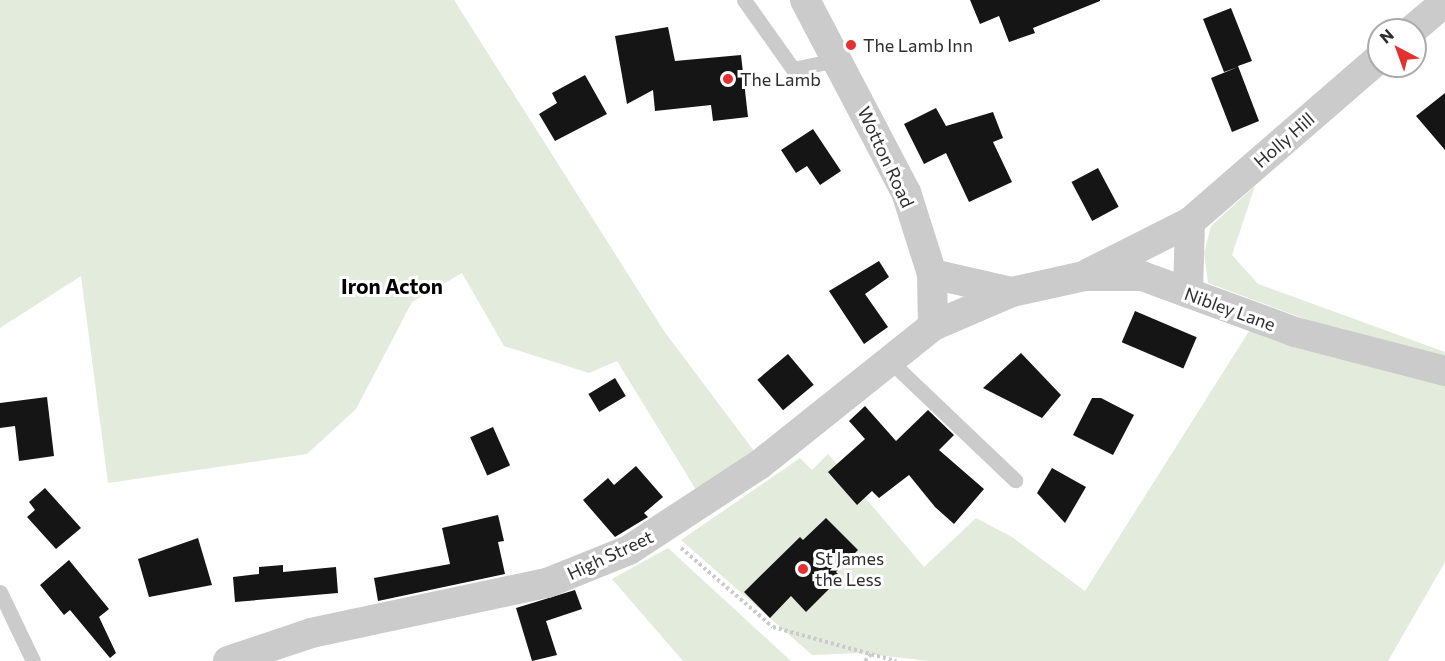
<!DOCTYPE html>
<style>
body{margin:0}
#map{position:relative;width:1445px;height:661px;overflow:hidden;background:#fff;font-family:Commissioner,sans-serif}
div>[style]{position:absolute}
.green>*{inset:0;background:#e3ebdc}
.building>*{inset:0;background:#151515;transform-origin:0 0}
.path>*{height:4px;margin-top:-2px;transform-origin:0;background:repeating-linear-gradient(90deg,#cbcbcb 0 3px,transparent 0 6px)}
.service>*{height:15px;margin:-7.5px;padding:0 7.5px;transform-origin:7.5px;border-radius:7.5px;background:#cbcbcb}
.minor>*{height:30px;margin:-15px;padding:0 15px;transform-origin:15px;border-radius:15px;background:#cbcbcb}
.dots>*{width:16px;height:16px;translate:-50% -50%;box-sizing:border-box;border:3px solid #fff;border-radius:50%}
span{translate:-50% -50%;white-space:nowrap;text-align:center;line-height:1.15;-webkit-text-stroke:6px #fff;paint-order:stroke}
.poi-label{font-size:18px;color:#2e2e2e}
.left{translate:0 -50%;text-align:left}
.street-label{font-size:18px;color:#2e2e2e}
.quarter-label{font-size:21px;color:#000;font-weight:700}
.north{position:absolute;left:1367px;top:18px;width:60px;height:60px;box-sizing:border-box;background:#fff;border:2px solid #ababab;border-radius:50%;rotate:319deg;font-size:16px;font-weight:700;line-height:24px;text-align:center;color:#2e2e2e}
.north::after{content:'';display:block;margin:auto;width:21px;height:27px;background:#e53032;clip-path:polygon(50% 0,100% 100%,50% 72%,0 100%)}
</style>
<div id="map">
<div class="green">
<i style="clip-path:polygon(0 0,454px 0,664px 331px,754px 451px,698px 493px,617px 361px,589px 373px,504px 346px,462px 273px,412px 302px,356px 409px,307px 454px,108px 483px,81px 276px,0 328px)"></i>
<i style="clip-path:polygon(1255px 186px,1232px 255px,1258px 284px,1445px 352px,1445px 358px,1345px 334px,1208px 283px,1204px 253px,1211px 226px)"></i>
<i style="clip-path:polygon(1251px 328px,1445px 382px,1445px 562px,1388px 661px,929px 661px,858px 653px,812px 655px,681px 540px,800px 458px,812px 470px,828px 454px,924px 567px,976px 518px,1012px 537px,1085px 591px)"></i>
<i style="clip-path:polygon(668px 548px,791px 661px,683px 661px,612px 579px)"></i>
</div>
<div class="building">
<i style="clip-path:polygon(970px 0,1100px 0,1100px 1px,1033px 28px,1035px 33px,1009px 42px,999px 16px,980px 24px)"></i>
<i style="clip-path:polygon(1231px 8px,1252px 61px,1238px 66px,1259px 121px,1232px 132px,1211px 78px,1238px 67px,1224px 72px,1203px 19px)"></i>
<i style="clip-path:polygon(668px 27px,675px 61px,741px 55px,748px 117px,713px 121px,711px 105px,655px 111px,653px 90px,627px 104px,615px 36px)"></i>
<i style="clip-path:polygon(585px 75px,607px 114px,555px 141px,539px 114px,557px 103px,552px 93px)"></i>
<i style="clip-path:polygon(1445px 93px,1445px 150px,1416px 116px)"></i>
<i style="clip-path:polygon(936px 108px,946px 126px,993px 112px,1003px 138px,993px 142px,1012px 182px,969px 202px,946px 153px,924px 164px,904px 124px)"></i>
<i style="clip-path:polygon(813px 129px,841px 171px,820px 185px,807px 166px,796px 173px,781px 150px)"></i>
<i style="left:1098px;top:168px;width:44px;height:30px;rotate:62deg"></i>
<i style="clip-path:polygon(879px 261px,889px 277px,865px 294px,888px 327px,864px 344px,829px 291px)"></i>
<i style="left:1135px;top:311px;width:67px;height:34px;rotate:23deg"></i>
<i style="clip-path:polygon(1021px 353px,1061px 395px,1042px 418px,983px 388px)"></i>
<i style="left:788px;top:354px;width:40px;height:40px;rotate:50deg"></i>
<i style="left:615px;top:378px;width:21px;height:31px;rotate:59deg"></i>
<i style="clip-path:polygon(47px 397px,54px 456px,19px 461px,15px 426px,0 428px,0 403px)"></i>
<i style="clip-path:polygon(1092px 398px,1101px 398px,1134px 415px,1113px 455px,1073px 435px)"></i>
<i style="clip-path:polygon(865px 406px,896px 441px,928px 410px,954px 435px,939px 450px,984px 489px,954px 524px,935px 507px,909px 475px,879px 498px,872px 491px,857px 505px,828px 472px,865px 439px,849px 421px)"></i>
<i style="left:493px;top:427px;width:42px;height:25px;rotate:66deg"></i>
<i style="clip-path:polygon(636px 466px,663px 497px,644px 513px,648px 517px,615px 537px,583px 500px,608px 478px,614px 485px)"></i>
<i style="clip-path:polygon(1052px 468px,1086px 487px,1065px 523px,1037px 493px)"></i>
<i style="clip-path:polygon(45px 488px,81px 528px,56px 549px,27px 517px,35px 510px,29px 502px)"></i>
<i style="clip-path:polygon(498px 515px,504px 541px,498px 542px,505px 574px,378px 601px,374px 578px,450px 564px,442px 528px)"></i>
<i style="clip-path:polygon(826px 518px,858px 550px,836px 572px,841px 577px,806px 612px,791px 596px,770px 618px,744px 592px,800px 537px,803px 540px)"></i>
<i style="clip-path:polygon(198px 538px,212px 585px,149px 597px,138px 559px)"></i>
<i style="clip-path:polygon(69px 560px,109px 609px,99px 617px,116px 653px,110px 658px,70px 610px,64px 615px,40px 585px)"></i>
<i style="clip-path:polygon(283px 565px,283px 572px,336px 567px,338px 593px,235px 602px,233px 577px,259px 574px,259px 567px)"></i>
<i style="clip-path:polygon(575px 590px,582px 609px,546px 621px,557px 655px,532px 661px,516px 608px)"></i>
</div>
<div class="path">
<i style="left:681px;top:548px;width:121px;rotate:40.7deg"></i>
<i style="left:773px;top:627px;width:128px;rotate:15.5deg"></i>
<i style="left:865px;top:661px;width:9px;rotate:-49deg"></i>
</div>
<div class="service">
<i style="left:744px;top:0;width:85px;rotate:54.6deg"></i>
<i style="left:793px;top:69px;width:45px;rotate:-11.6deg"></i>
<i style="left:890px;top:361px;width:173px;rotate:43.6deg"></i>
<i style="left:0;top:592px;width:76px;rotate:64.4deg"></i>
</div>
<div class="minor">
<i style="left:805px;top:0;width:217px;rotate:62.3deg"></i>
<i style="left:906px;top:192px;width:86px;rotate:72.4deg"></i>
<i style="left:932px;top:274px;width:52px;rotate:88.9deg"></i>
<i style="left:1412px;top:30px;width:43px;rotate:-40.3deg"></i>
<i style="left:1089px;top:273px;width:113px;rotate:-26.8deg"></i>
<i style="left:1190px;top:222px;width:250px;rotate:-40.9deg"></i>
<i style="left:932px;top:274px;width:82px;rotate:12.7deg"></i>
<i style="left:1188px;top:293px;width:71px;rotate:-88.4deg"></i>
<i style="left:228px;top:661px;width:88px;rotate:-18.6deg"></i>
<i style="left:311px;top:633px;width:241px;rotate:-12deg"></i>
<i style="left:547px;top:583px;width:88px;rotate:-21.9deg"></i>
<i style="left:629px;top:550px;width:155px;rotate:-33.2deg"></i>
<i style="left:759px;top:465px;width:223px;rotate:-38.6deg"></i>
<i style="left:933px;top:326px;width:86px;rotate:-23.3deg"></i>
<i style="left:1012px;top:292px;width:74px;rotate:-12.5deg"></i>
<i style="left:1084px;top:276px;width:58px"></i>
<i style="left:1142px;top:276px;width:163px;rotate:20.1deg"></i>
<i style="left:1295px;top:332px;width:155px;rotate:14.6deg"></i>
</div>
<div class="dots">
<i style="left:851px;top:45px;background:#e53032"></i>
<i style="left:728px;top:79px;background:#e53032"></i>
<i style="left:803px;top:569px;background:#e53032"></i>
</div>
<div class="poi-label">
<span class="left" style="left:863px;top:45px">The Lamb Inn</span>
<span class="left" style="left:740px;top:79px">The Lamb</span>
<span class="left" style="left:815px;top:569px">St James<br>the Less</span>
</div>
<div class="street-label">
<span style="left:1284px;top:140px;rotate:-41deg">Holly Hill</span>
<span style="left:886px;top:157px;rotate:65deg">Wotton Road</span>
<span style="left:1230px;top:309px;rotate:20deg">Nibley Lane</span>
<span style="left:610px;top:555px;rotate:-25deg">High Street</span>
</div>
<div class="quarter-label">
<span style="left:392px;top:286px">Iron Acton</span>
</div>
<div class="north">N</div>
</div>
